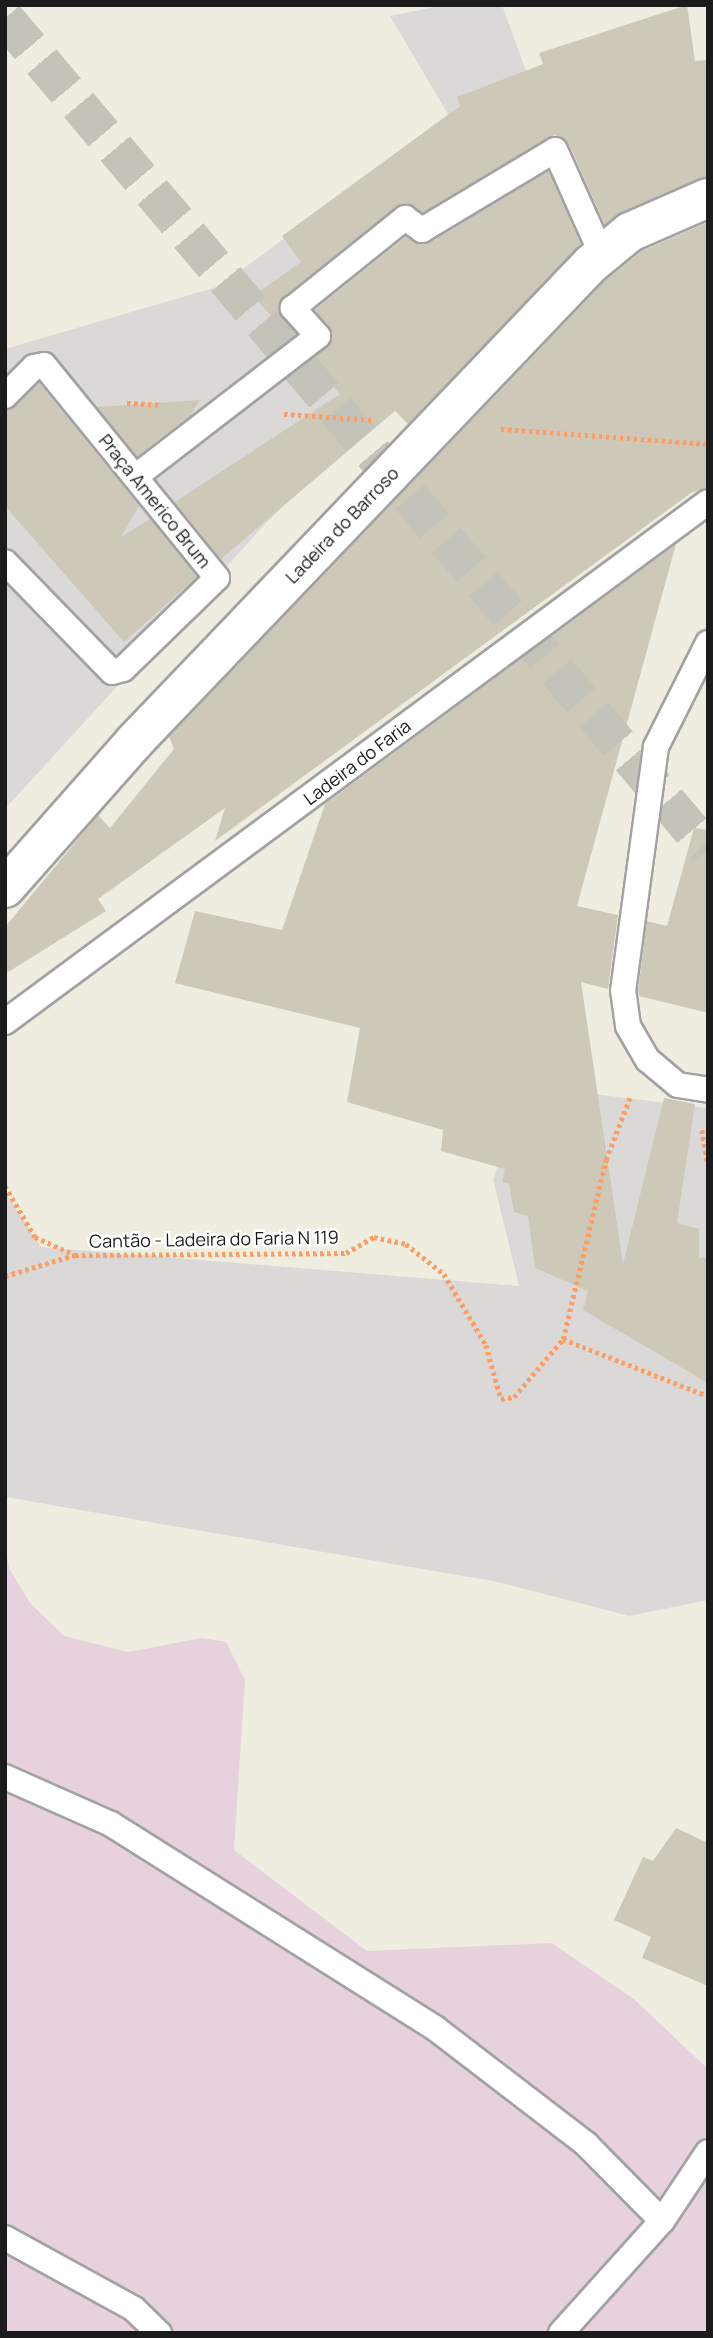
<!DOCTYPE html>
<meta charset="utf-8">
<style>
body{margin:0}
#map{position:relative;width:713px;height:2338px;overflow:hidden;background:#eeede0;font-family:Manrope,sans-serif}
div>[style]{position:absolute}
.residential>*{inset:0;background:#dad9d8}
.industrial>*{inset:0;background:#e7d1dd}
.building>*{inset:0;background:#cec8b9}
.secondary-tunnel>*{height:38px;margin-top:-19px;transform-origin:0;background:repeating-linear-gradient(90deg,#c4c3b9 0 38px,transparent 0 57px)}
.path>*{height:4.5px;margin-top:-2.25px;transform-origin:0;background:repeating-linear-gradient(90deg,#ff9d60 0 3.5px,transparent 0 7px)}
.roads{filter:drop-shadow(2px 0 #a2a2a2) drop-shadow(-2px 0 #a2a2a2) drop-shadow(0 2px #a2a2a2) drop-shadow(0 -2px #a2a2a2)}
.lane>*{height:24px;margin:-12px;padding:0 12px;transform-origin:12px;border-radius:12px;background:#fff}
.street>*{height:38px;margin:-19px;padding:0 19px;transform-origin:19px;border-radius:19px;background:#fff}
span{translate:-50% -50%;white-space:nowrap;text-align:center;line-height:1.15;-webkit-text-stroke:5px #fff;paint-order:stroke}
.street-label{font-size:18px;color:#1b1b1b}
.frame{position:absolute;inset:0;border:7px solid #1b1b1b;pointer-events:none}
</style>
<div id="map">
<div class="residential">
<i style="clip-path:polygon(445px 5px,502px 5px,580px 218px,268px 521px,5px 809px,5px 349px,220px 286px,449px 116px,390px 16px)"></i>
<i style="clip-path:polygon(528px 1086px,708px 1108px,708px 1600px,629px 1616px,498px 1582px,5px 1497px,5px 1192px,41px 1247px,519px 1286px,493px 1179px)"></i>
</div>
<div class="industrial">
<i style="clip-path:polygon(5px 1544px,9px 1568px,30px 1603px,64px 1636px,128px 1652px,202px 1638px,226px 1642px,245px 1680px,234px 1850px,367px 1951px,552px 1943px,635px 2000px,708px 2069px,708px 2333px,5px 2333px)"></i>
</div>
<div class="building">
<i style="clip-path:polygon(687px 5px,695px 61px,708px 60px,708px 177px,605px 225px,569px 144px,555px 135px,423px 212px,405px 203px,396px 206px,283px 297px,278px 310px,296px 334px,291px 338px,253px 296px,301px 262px,282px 236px,460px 106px,457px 97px,543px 64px,539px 53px)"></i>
<i style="clip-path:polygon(548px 171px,581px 244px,408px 424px,395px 411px,221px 559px,175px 502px,340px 394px,311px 360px,333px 334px,315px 310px,406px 237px,430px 243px)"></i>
<i style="clip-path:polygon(708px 222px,708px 487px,691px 493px,215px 841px,225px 808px,98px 899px,106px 911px,5px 974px,5px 927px,98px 815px,110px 828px,174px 749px,169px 737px,606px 280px,642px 251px)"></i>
<i style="clip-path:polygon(39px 383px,139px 506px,121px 537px,150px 519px,197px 577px,124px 642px,5px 506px,5px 410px)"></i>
<i style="clip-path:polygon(200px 400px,191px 415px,137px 456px,97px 407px)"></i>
<i style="clip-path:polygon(676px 544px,577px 906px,618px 915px,608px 989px,581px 982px,623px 1264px,664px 1098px,695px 1104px,677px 1223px,699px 1229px,699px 1258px,708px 1257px,708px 1383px,583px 1310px,588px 1291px,535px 1268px,528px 1216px,514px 1212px,509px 1184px,502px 1182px,505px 1169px,441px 1151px,443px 1130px,347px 1102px,360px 1028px,175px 983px,195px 911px,282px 930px,325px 804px)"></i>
<i style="clip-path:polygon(694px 828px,708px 830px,708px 1013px,639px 996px,638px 990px,647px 921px,667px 926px)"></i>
<i style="clip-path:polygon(676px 1828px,708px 1843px,708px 1986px,642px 1958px,651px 1937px,614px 1920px,643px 1857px,653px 1861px)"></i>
</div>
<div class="secondary-tunnel">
<i style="left:5px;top:18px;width:1089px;rotate:49.8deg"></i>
</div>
<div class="path">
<i style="left:127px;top:403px;width:33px;rotate:3deg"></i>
<i style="left:284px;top:414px;width:89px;rotate:3.9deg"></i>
<i style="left:501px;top:429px;width:208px;rotate:4.1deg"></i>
<i style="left:702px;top:1130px;width:34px;rotate:80deg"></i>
<i style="left:5px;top:1186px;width:59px;rotate:59.5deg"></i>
<i style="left:35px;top:1237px;width:44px;rotate:24.2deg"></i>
<i style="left:5px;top:1276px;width:73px;rotate:-16.7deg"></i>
<i style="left:75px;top:1255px;width:271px;rotate:-0.4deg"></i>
<i style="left:346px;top:1253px;width:32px;rotate:-30deg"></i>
<i style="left:374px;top:1237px;width:33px;rotate:12deg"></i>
<i style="left:406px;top:1244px;width:48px;rotate:38.3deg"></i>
<i style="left:444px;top:1274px;width:82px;rotate:59.4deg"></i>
<i style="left:486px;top:1345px;width:56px;rotate:74.5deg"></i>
<i style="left:501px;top:1399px;width:13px;rotate:-9deg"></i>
<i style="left:514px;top:1397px;width:76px;rotate:-49.8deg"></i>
<i style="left:563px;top:1339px;width:156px;rotate:21.5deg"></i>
<i style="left:563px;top:1339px;width:184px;rotate:-76.5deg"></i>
<i style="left:606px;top:1160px;width:67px;rotate:-69.1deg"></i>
</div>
<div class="roads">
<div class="lane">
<i style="left:5px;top:396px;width:41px;rotate:-45deg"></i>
<i style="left:34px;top:367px;width:10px;rotate:-11deg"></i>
<i style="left:44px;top:365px;width:274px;rotate:50.9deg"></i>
<i style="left:217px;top:578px;width:131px;rotate:135.9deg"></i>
<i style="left:123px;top:669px;width:11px;rotate:165deg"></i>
<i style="left:112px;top:672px;width:153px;rotate:-134.2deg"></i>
<i style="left:135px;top:477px;width:231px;rotate:-37.6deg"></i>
<i style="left:318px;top:336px;width:38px;rotate:-132deg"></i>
<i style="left:293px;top:308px;width:144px;rotate:-38.8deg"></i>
<i style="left:405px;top:218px;width:21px;rotate:35deg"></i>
<i style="left:422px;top:230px;width:155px;rotate:-31deg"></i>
<i style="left:555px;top:150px;width:115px;rotate:65.9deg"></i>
<i style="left:708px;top:643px;width:116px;rotate:116.6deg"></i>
<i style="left:656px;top:747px;width:245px;rotate:97.7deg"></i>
<i style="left:623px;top:990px;width:36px;rotate:82deg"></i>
<i style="left:628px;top:1026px;width:39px;rotate:60deg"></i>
<i style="left:648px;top:1060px;width:39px;rotate:40deg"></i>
<i style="left:678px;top:1085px;width:30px;rotate:9deg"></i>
<i style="left:5px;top:1022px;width:874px;rotate:-36.49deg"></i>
<i style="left:5px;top:1777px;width:116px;rotate:23.9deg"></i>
<i style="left:111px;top:1824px;width:383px;rotate:32.2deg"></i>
<i style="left:435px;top:2028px;width:190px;rotate:37.5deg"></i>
<i style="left:586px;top:2144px;width:108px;rotate:45.4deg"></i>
<i style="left:5px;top:2238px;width:147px;rotate:28.8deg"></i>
<i style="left:134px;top:2309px;width:35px;rotate:44deg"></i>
<i style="left:561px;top:2333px;width:151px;rotate:-48deg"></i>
<i style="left:662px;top:2221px;width:83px;rotate:-56.3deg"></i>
</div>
<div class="street">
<i style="left:5px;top:888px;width:195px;rotate:-48.5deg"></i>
<i style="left:134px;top:742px;width:661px;rotate:-46.29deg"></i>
<i style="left:591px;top:264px;width:50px;rotate:-39.4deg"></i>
<i style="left:630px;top:232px;width:85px;rotate:-23.6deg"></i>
</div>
</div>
<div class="street-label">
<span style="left:155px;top:501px;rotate:51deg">Praça Americo Brum</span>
<span style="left:342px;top:525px;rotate:-46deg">Ladeira do Barroso</span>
<span style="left:357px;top:762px;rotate:-37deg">Ladeira do Faria</span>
<span style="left:214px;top:1239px;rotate:-1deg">Cantão - Ladeira do Faria N 119</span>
</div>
<div class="frame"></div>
</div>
